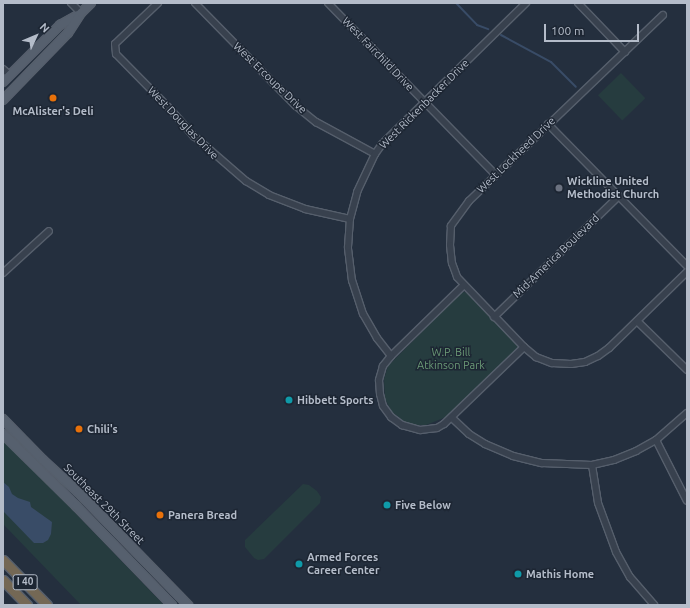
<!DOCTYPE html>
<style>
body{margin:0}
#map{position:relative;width:690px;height:608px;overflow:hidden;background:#242f3e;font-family:Ubuntu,sans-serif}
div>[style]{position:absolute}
.green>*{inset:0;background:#263c3f;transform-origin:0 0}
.water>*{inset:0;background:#394c67}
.stream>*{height:2px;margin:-1px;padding:0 1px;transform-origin:1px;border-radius:1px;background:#394c67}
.roads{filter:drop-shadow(1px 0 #565f6c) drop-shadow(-1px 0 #565f6c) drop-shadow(0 1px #565f6c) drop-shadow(0 -1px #565f6c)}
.minor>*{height:6px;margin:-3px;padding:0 3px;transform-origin:3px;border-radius:3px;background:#38414e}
.major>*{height:8px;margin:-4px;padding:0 4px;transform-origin:4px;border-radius:4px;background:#56606e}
.highway>*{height:9px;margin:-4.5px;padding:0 4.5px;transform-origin:4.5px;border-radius:4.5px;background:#746855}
.dots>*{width:11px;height:11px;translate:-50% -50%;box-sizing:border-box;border:2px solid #1d2633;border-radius:50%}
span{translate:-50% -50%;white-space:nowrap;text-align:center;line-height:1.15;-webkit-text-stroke:3px #1d2633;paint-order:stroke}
.shield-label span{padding:1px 3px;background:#1d2633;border:1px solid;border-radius:3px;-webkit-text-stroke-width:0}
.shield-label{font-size:10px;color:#b4bcc9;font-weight:700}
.street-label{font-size:11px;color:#b4bcc9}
.poi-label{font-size:11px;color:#b4bcc9;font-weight:700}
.left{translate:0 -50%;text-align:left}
.park-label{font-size:11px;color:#6b9a76}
.frame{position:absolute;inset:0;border:4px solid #b4bcc9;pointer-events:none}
.north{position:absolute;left:16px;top:16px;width:40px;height:40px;-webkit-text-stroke:3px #1d2633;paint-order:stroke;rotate:46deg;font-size:11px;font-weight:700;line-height:16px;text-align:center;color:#b4bcc9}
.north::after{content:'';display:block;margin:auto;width:14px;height:18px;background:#b4bcc9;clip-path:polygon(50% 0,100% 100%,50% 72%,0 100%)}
.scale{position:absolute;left:544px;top:24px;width:95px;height:18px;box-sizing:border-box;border:2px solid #b4bcc9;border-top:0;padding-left:5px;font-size:12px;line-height:14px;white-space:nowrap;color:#b4bcc9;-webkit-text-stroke:3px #1d2633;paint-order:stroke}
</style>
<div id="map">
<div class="green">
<i style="left:621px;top:73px;width:35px;height:32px;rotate:46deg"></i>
<i style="clip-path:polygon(464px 292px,467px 293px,517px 344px,517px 350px,446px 417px,426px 425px,415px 425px,405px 422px,392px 412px,385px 399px,384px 379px,388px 366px,461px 293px)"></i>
<i style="clip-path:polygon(3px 438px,164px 605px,81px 605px,3px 524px)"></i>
<i style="clip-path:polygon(303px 484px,309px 485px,317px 491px,321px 497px,320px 503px,264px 559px,258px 560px,254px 558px,245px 547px,245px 540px)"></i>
</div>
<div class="water">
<i style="clip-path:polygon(3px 482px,9px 487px,12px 494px,18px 498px,30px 502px,31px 507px,52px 522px,51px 534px,48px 540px,43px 543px,34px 543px,3px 511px)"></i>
</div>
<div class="stream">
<i style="left:456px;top:3px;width:30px;rotate:46deg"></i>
<i style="left:477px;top:25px;width:12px;rotate:20deg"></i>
<i style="left:501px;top:35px;width:57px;rotate:28.4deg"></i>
<i style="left:551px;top:62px;width:35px;rotate:45deg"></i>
</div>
<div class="roads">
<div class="minor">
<i style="left:71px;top:3px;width:14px;rotate:45deg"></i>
<i style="left:158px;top:3px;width:59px;rotate:136.4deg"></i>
<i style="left:115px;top:44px;width:10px;rotate:84deg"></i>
<i style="left:116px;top:54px;width:78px;rotate:45.5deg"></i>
<i style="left:171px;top:110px;width:35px;rotate:49deg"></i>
<i style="left:194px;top:136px;width:69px;rotate:40.9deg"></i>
<i style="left:246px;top:181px;width:27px;rotate:31deg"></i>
<i style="left:269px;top:195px;width:39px;rotate:21deg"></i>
<i style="left:305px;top:209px;width:46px;rotate:12.5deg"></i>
<i style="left:195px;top:3px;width:144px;rotate:45.6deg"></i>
<i style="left:296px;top:106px;width:26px;rotate:39deg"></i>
<i style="left:316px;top:122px;width:67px;rotate:28.5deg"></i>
<i style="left:328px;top:3px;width:239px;rotate:45.7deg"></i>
<i style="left:578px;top:3px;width:68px;rotate:46.2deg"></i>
<i style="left:663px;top:15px;width:269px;rotate:136.2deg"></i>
<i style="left:469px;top:201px;width:31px;rotate:126deg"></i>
<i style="left:451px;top:226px;width:19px;rotate:93deg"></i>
<i style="left:450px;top:245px;width:18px;rotate:84deg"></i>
<i style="left:452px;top:263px;width:15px;rotate:70deg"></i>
<i style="left:457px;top:277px;width:97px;rotate:46.3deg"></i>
<i style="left:524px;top:347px;width:16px;rotate:40deg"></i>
<i style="left:536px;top:357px;width:17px;rotate:21deg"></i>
<i style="left:552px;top:363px;width:19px;rotate:3deg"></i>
<i style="left:571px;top:364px;width:14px;rotate:-8deg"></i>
<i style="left:585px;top:362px;width:14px;rotate:-25deg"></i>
<i style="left:598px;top:356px;width:14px;rotate:-36deg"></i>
<i style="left:609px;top:348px;width:109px;rotate:-44.3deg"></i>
<i style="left:3px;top:69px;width:9px;rotate:41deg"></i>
<i style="left:548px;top:124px;width:199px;rotate:45.6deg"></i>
<i style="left:3px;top:273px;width:62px;rotate:-42.4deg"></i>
<i style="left:464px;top:285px;width:102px;rotate:135.8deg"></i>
<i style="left:391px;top:356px;width:13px;rotate:129deg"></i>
<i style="left:383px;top:366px;width:15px;rotate:106deg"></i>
<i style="left:379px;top:380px;width:14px;rotate:86deg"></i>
<i style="left:380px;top:394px;width:12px;rotate:76deg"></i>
<i style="left:383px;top:406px;width:14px;rotate:54deg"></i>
<i style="left:391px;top:417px;width:14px;rotate:36deg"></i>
<i style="left:402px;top:425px;width:19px;rotate:16deg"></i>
<i style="left:420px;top:430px;width:17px;rotate:-7deg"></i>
<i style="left:437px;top:428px;width:8px;rotate:-30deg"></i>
<i style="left:444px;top:424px;width:111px;rotate:-43.9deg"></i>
<i style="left:494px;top:317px;width:174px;rotate:-44.1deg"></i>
<i style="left:637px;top:321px;width:70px;rotate:44.4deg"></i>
<i style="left:391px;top:356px;width:23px;rotate:-128deg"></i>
<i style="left:377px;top:338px;width:28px;rotate:-120deg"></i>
<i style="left:363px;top:314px;width:35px;rotate:-108deg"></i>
<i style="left:352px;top:281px;width:34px;rotate:-97deg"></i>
<i style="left:348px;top:247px;width:28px;rotate:-86deg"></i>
<i style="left:350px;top:219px;width:28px;rotate:-75deg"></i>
<i style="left:357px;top:192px;width:42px;rotate:-64.7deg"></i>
<i style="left:375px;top:154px;width:12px;rotate:-55deg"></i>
<i style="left:382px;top:144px;width:202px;rotate:-44.4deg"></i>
<i style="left:452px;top:418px;width:23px;rotate:43deg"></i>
<i style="left:469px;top:434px;width:19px;rotate:32deg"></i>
<i style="left:485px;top:444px;width:30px;rotate:23deg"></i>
<i style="left:513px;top:456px;width:30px;rotate:14deg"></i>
<i style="left:542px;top:463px;width:50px;rotate:2.3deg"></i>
<i style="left:592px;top:465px;width:23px;rotate:-13deg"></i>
<i style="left:614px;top:460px;width:24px;rotate:-22deg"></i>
<i style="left:636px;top:451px;width:23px;rotate:-29deg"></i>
<i style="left:656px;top:440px;width:41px;rotate:-41.1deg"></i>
<i style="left:656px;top:440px;width:68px;rotate:63.1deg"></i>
<i style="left:592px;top:465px;width:38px;rotate:81deg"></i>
<i style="left:598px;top:503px;width:52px;rotate:69.8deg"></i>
<i style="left:616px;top:552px;width:29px;rotate:61deg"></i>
<i style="left:630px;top:577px;width:37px;rotate:49deg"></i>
</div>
<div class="major">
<i style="left:3px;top:82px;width:81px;rotate:-45deg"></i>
<i style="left:60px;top:25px;width:21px;rotate:-29deg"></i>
<i style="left:3px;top:100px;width:93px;rotate:-45.9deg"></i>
<i style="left:68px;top:33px;width:24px;rotate:-57deg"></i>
<i style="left:81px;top:13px;width:14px;rotate:-45deg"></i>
<i style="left:3px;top:419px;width:57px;rotate:45.7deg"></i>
<i style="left:43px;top:460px;width:47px;rotate:42.4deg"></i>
<i style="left:78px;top:492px;width:158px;rotate:45.8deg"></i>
<i style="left:3px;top:434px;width:103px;rotate:44.6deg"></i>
<i style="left:76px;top:506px;width:138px;rotate:45.9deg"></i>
</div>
<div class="highway">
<i style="left:3px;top:560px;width:63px;rotate:45.6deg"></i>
<i style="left:3px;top:580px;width:35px;rotate:46deg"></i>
</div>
</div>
<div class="dots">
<i style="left:53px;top:98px;background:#e8710a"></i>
<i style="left:559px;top:188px;background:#6b7280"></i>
<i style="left:289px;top:400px;background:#0f9aa8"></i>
<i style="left:79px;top:429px;background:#e8710a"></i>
<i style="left:387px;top:505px;background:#0f9aa8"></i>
<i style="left:160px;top:515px;background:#e8710a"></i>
<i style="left:299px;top:564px;background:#0f9aa8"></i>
<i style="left:518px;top:574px;background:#0f9aa8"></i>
</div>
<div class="shield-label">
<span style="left:25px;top:582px">I 40</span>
</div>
<div class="street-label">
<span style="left:378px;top:54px;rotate:46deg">West Fairchild Drive</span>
<span style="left:270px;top:78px;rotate:44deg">West Ercoupe Drive</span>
<span style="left:424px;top:104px;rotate:-45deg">West Rickenbacker Drive</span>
<span style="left:183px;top:123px;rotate:46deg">West Douglas Drive</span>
<span style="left:516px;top:155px;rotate:-44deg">West Lockheed Drive</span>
<span style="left:556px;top:256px;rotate:-44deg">Mid-America Boulevard</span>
<span style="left:104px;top:504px;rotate:45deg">Southeast 29th Street</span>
</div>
<div class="poi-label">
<span style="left:53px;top:111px">McAlister's Deli</span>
<span class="left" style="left:567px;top:188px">Wickline United<br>Methodist Church</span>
<span class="left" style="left:297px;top:400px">Hibbett Sports</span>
<span class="left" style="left:87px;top:429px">Chili's</span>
<span class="left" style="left:395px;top:505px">Five Below</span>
<span class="left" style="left:168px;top:515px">Panera Bread</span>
<span class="left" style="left:307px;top:564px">Armed Forces<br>Career Center</span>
<span class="left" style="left:526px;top:574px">Mathis Home</span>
</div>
<div class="park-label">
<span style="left:451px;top:359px">W.P. Bill<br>Atkinson Park</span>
</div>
<div class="frame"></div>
<div class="north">N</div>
<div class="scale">100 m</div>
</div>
